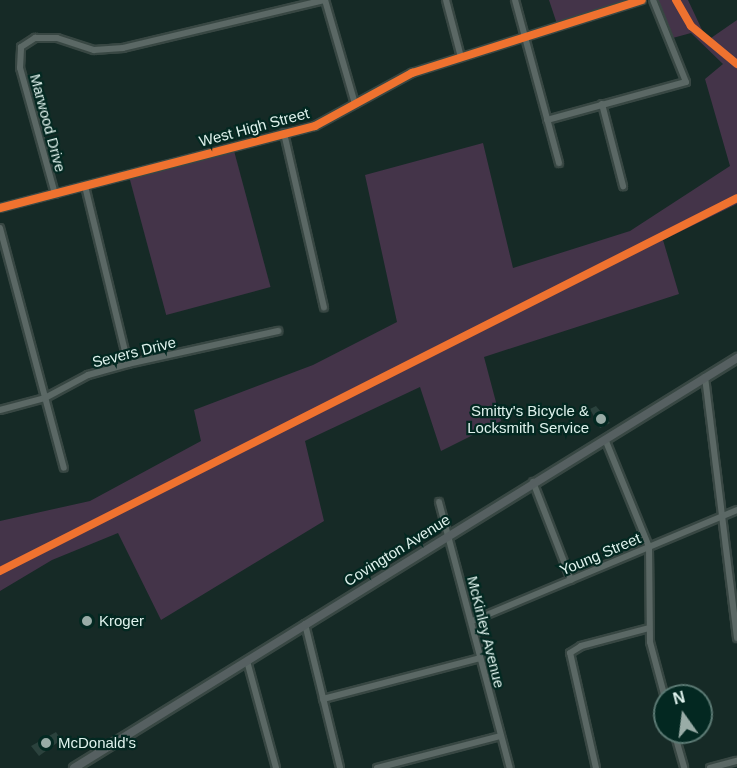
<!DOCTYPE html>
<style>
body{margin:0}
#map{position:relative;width:737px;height:768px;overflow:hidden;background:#162a26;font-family:Helvetica,sans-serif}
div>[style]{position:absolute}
.green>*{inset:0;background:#443449;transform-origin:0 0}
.building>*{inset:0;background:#2b423d}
.roads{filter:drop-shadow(2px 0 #384743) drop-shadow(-2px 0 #384743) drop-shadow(0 2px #384743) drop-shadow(0 -2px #384743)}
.minor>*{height:6px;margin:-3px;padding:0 3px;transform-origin:3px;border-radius:3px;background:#5b6865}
.major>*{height:8px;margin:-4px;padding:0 4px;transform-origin:4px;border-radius:4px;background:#566061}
.cycleway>*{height:8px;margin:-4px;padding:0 4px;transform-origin:4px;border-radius:4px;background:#ef722f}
.dots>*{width:16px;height:16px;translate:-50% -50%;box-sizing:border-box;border:3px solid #032821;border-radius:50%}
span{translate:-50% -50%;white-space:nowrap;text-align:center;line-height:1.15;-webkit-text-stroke:4.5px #032821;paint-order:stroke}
.street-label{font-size:15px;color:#dff2ed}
.poi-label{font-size:15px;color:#dff2ed}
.right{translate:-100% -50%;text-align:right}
.left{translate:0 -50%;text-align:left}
.north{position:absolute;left:653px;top:684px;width:60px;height:60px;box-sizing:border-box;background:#032821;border:2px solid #5b7973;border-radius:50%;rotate:346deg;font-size:16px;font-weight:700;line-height:24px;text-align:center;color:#dff2ed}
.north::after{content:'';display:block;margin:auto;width:21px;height:27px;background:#99aca7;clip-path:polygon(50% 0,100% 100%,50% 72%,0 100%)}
</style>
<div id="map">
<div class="green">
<i style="clip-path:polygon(549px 0,638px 0,558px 27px)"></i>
<i style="clip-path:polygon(653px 0,688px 0,703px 32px,711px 38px,737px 20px,737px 204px,663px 240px,679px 294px,484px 357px,501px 421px,441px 451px,420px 387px,305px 441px,324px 521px,161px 620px,118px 533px,52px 560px,0 591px,0 521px,90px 501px,201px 441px,194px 410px,313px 365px,397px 322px,365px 175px,483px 143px,513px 268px,630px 231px,730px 166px,705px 79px,723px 64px,691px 33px,669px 39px)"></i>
<i style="left:233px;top:147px;width:145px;height:108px;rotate:75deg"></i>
</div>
<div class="building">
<i style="clip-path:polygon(596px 406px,610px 423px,600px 428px,590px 409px)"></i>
<i style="clip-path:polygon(56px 732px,61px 740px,39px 756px,31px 746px)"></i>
</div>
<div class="roads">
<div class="minor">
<i style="left:325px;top:0;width:108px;rotate:73.9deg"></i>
<i style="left:446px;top:0;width:59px;rotate:75.3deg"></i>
<i style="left:515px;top:0;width:169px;rotate:74.9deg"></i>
<i style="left:602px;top:104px;width:85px;rotate:75.6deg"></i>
<i style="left:547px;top:120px;width:144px;rotate:-15.3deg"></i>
<i style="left:686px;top:82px;width:88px;rotate:-111.9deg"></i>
<i style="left:284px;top:133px;width:179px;rotate:77.1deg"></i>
<i style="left:85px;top:186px;width:183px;rotate:76.4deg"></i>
<i style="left:55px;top:194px;width:131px;rotate:-105.5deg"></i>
<i style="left:20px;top:68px;width:21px;rotate:-87deg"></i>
<i style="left:21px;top:47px;width:17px;rotate:-33deg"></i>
<i style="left:35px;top:38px;width:22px"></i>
<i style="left:57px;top:38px;width:39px;rotate:18deg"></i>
<i style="left:94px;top:50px;width:29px;rotate:-4deg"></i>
<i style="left:123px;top:48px;width:207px;rotate:-13.4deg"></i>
<i style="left:0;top:208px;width:325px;rotate:-14.6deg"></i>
<i style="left:315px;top:126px;width:111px;rotate:-28.7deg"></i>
<i style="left:412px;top:73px;width:241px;rotate:-17.6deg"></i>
<i style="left:0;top:228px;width:248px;rotate:75.1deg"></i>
<i style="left:705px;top:377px;width:263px;rotate:83deg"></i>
<i style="left:0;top:410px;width:47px;rotate:-14.9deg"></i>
<i style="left:45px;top:398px;width:49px;rotate:-28.1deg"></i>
<i style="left:88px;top:375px;width:41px;rotate:-15.4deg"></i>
<i style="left:128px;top:364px;width:154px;rotate:-12.4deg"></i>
<i style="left:605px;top:439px;width:117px;rotate:67.8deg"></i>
<i style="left:649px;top:547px;width:95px;rotate:89.4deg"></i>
<i style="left:650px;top:642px;width:58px;rotate:75deg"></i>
<i style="left:533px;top:482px;width:105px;rotate:68.8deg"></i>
<i style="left:439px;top:502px;width:275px;rotate:75.1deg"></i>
<i style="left:472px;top:621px;width:287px;rotate:-22.7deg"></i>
<i style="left:305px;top:624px;width:148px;rotate:76.3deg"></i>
<i style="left:247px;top:661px;width:111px;rotate:74.8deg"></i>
<i style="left:323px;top:699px;width:162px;rotate:-14.6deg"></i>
<i style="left:674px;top:732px;width:37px;rotate:74deg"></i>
<i style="left:377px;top:768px;width:128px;rotate:-14.5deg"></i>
<i style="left:596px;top:768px;width:118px;rotate:-102.7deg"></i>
<i style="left:570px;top:653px;width:13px;rotate:-32deg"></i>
<i style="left:581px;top:646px;width:70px;rotate:-14.8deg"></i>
<i style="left:710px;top:768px;width:28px;rotate:-15deg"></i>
</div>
<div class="major">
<i style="left:74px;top:768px;width:780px;rotate:-31.73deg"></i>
</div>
</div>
<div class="cycleway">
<i style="left:676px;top:0;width:30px;rotate:60deg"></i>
<i style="left:691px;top:26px;width:60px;rotate:39.6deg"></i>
<i style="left:0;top:208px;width:325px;rotate:-14.6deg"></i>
<i style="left:315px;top:126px;width:111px;rotate:-28.7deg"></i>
<i style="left:412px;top:73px;width:241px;rotate:-17.6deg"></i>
<i style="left:0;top:571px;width:826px;rotate:-26.84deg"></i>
</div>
<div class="dots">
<i style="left:601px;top:419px;background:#99aca7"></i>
<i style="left:87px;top:621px;background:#99aca7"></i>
<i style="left:46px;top:743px;background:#99aca7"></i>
</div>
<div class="street-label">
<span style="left:48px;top:123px;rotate:75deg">Marwood Drive</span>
<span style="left:254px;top:127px;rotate:-15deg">West High Street</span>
<span style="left:134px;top:352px;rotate:-14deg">Severs Drive</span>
<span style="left:397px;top:550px;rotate:-32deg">Covington Avenue</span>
<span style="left:600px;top:554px;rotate:-23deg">Young Street</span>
<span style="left:486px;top:632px;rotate:76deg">McKinley Avenue</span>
</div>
<div class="poi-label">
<span class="right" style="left:589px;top:419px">Smitty's Bicycle &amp;<br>Locksmith Service</span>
<span class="left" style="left:99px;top:621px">Kroger</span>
<span class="left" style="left:58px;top:743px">McDonald's</span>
</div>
<div class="north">N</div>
</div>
